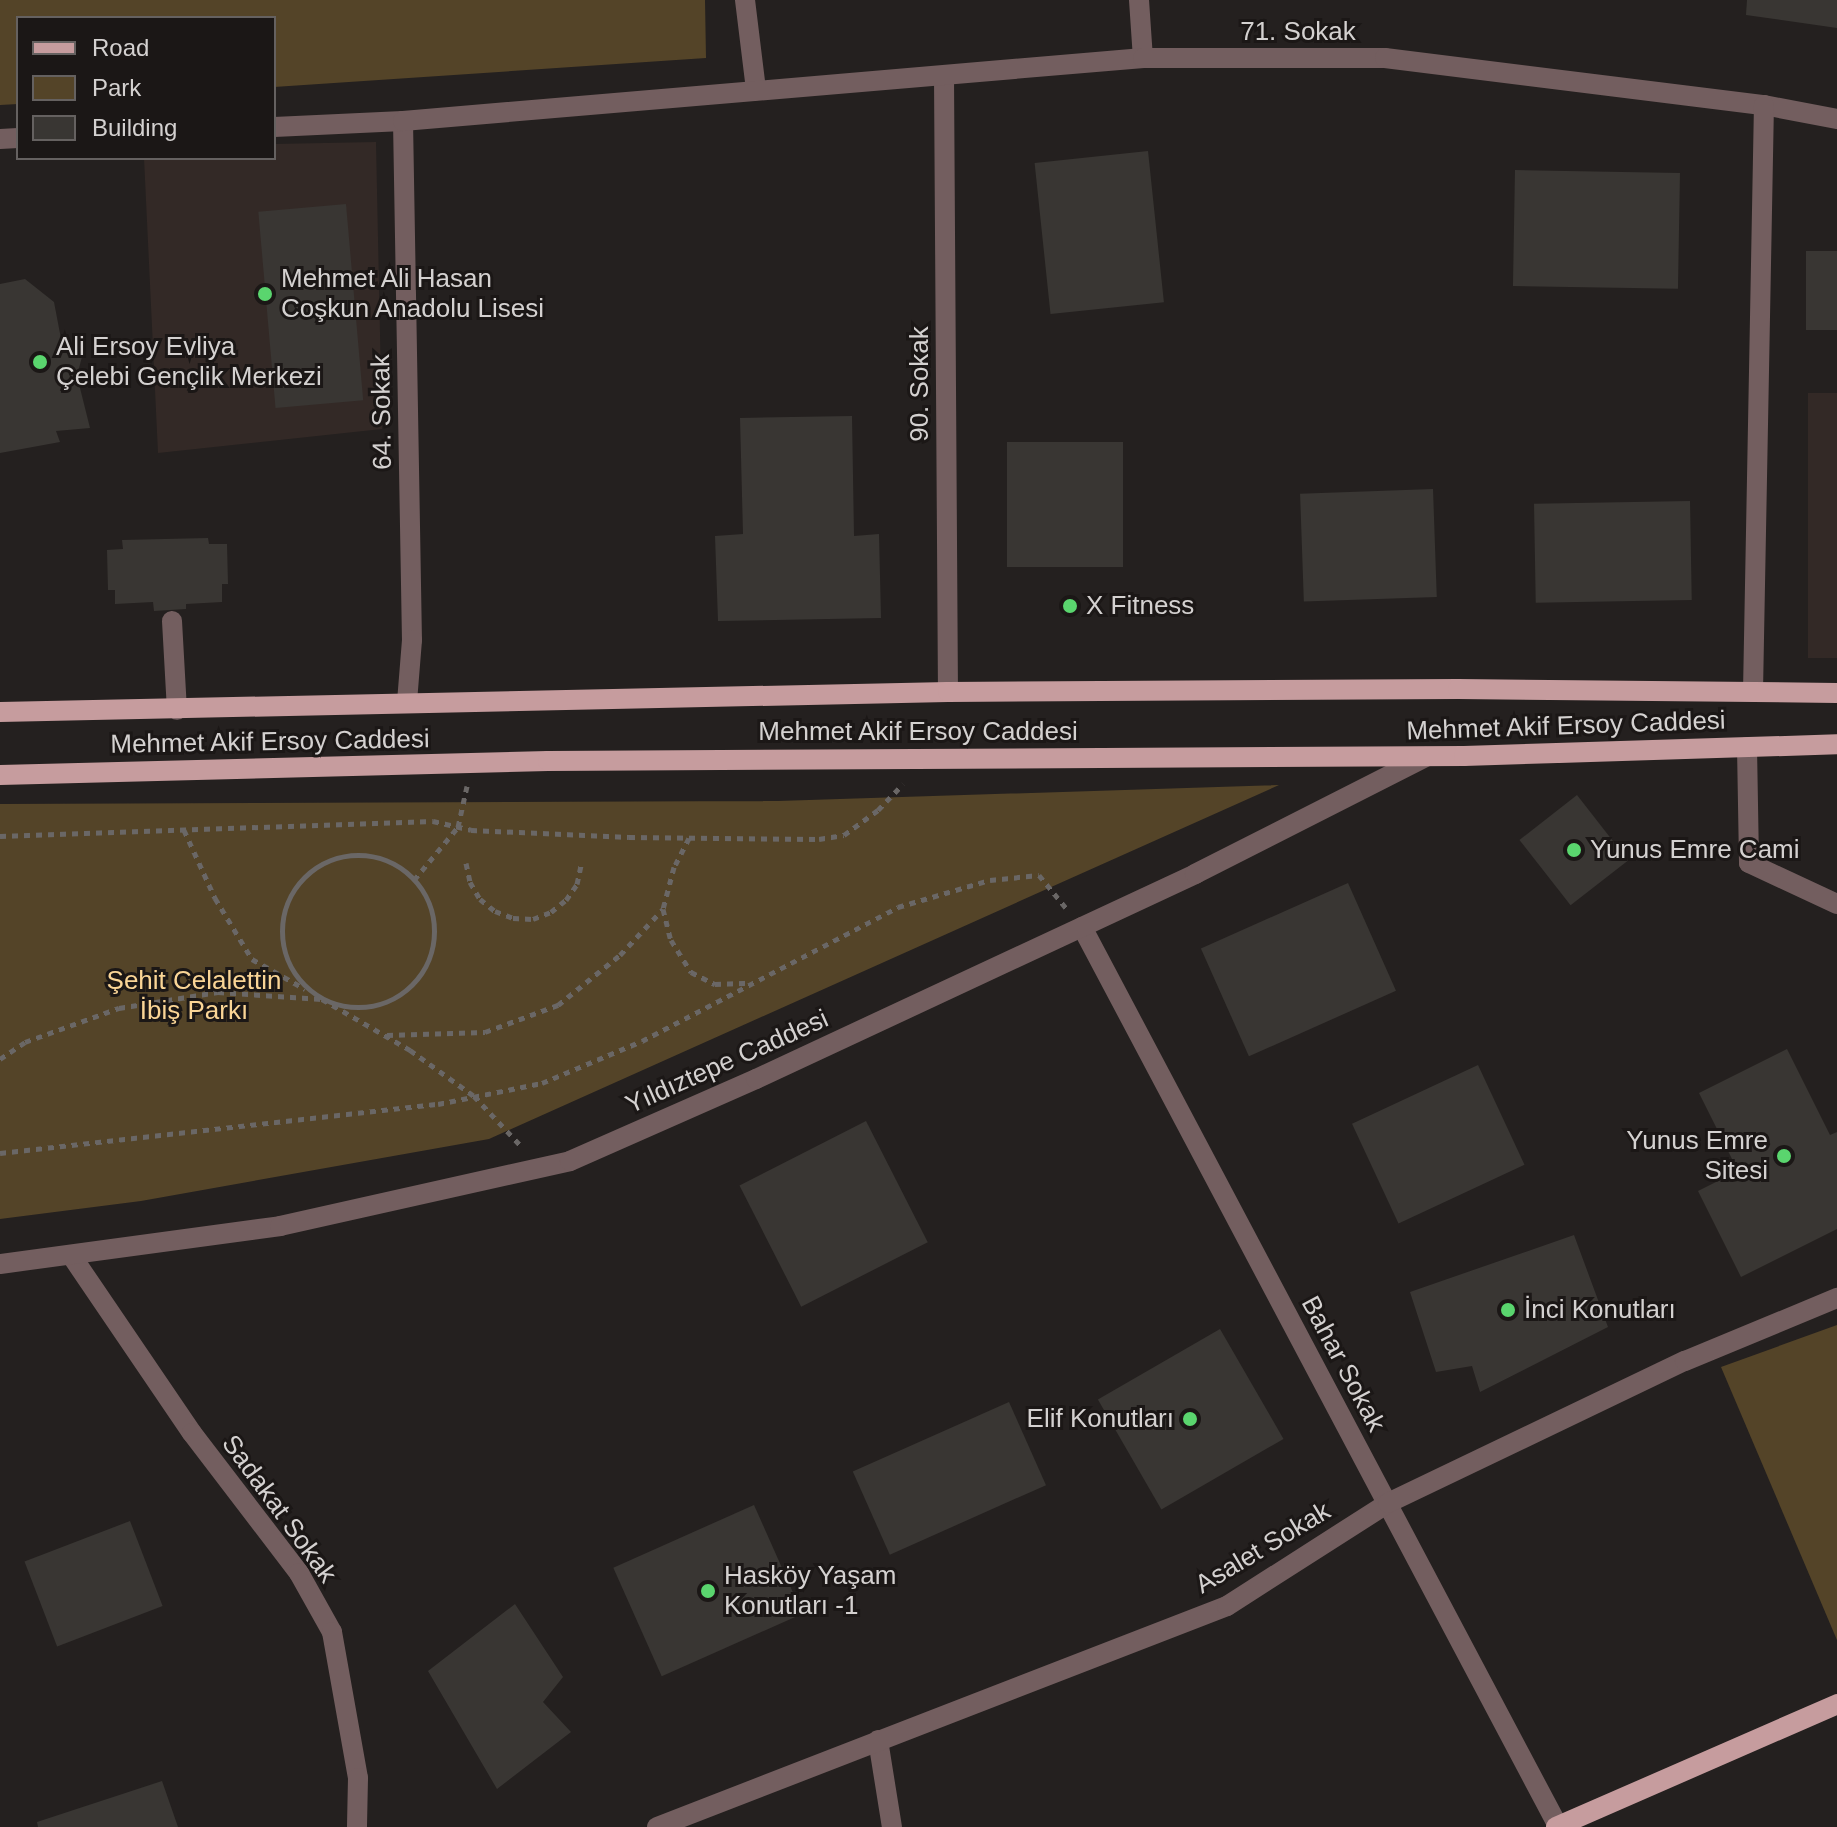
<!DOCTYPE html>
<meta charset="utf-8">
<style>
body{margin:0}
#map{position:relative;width:1837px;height:1827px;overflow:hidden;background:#24201f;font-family:Arial,sans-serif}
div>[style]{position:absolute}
.built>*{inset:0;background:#332926;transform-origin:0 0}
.green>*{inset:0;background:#544428}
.building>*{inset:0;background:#393633;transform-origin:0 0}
.path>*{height:5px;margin-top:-2.5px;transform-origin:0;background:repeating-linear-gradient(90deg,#6a6766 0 6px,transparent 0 12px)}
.path>.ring{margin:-2.5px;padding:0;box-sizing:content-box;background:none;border:5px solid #6a6766;border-radius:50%}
.minor>*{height:20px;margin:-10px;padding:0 10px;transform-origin:10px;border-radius:10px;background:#735e5f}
.major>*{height:20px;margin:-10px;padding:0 10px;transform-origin:10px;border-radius:10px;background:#c69c9e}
.dots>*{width:22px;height:22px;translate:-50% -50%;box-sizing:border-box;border:4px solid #1b1716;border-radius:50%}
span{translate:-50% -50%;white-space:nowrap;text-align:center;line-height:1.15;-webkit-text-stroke:6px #1b1716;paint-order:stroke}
.street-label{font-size:26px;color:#d4d1d0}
.poi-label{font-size:26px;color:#d4d1d0}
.left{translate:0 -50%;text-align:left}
.right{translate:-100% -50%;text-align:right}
.park-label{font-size:26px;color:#fad596}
.legend{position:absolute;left:16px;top:16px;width:260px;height:144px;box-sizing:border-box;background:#1b1716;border:2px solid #656160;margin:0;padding:10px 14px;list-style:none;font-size:24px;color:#d4d1d0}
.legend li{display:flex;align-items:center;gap:16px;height:40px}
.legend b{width:40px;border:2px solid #656160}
</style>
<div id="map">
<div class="built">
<i style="clip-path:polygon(376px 142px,382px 429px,158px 453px,144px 158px,274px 158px,274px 144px)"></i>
<i style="left:1808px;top:393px;width:29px;height:265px"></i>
</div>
<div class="green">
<i style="clip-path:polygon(0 0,705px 0,706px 58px,274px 87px,274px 18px,18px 18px,18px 104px,0 105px)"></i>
<i style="clip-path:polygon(1279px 785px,489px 1139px,141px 1201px,0 1219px,0 804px,778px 801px)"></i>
<i style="clip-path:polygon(1837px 1325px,1837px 1640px,1721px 1367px)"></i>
</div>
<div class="building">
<i style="clip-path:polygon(1747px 0,1837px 0,1837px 28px,1746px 15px)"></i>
<i style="left:1148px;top:151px;width:152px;height:114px;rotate:84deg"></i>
<i style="left:1515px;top:170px;width:165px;height:116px;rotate:1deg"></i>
<i style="left:346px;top:204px;width:197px;height:88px;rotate:85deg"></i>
<i style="left:1806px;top:251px;width:31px;height:79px"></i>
<i style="clip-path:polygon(25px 279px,54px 302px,62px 344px,85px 345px,77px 376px,90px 428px,56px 431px,60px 442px,0 453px,0 284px)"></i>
<i style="clip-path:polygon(852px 416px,854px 536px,879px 534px,881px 618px,718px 621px,715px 536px,743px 534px,740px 418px)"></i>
<i style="left:1007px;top:442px;width:116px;height:125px"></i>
<i style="left:1433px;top:489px;width:108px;height:133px;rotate:88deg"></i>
<i style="left:1690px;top:501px;width:99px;height:156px;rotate:89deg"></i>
<i style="clip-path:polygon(208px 538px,209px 544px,227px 544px,228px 584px,222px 584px,222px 602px,186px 604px,186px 609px,154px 611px,153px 602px,115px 604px,115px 590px,108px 590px,107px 550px,123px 549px,122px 540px)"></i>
<i style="left:1577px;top:795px;width:83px;height:73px;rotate:52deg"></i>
<i style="left:1348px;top:883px;width:118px;height:161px;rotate:66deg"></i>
<i style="clip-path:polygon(1787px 1049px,1830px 1135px,1837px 1132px,1837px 1229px,1741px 1277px,1698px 1191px,1738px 1171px,1699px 1093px)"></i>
<i style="left:1478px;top:1065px;width:110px;height:139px;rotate:65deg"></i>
<i style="left:866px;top:1121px;width:136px;height:142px;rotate:63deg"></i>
<i style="clip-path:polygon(1574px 1235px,1608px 1327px,1480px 1392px,1472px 1366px,1436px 1372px,1410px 1292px)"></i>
<i style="left:1220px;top:1329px;width:127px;height:141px;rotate:60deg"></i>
<i style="left:1009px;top:1402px;width:91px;height:171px;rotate:66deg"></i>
<i style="left:754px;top:1505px;width:119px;height:154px;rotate:66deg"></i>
<i style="left:130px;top:1521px;width:91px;height:113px;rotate:69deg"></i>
<i style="clip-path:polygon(515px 1604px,563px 1677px,543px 1702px,571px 1732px,497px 1789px,428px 1671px)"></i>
<i style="clip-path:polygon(162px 1781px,178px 1827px,38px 1827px,37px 1822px)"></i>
</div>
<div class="path">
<i style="left:184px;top:830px;width:75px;rotate:65.5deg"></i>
<i style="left:215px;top:898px;width:71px;rotate:58.8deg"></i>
<i style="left:252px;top:959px;width:61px;rotate:29.5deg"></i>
<i style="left:0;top:836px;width:433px;rotate:-2deg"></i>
<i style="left:433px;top:821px;width:39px;rotate:13deg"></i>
<i style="left:471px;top:830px;width:158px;rotate:2.5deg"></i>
<i style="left:629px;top:837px;width:190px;rotate:0.6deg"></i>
<i style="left:819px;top:839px;width:25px;rotate:-9deg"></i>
<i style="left:844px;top:835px;width:42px;rotate:-36.3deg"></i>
<i style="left:878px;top:810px;width:36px;rotate:-46deg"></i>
<i style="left:689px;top:838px;width:33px;rotate:117deg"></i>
<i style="left:674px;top:867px;width:43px;rotate:104.7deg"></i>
<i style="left:663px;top:909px;width:32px;rotate:76deg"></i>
<i style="left:671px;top:940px;width:38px;rotate:58deg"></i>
<i style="left:691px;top:972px;width:27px;rotate:27deg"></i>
<i style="left:715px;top:984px;width:35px;rotate:-2deg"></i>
<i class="ring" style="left:282px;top:855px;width:147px;height:147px"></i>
<i style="left:466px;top:863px;width:19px;rotate:78deg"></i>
<i style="left:470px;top:882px;width:20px;rotate:60deg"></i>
<i style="left:480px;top:899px;width:19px;rotate:39deg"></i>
<i style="left:495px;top:911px;width:19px;rotate:21deg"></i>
<i style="left:513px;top:918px;width:20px;rotate:3deg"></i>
<i style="left:533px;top:919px;width:19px;rotate:-21deg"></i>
<i style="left:551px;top:912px;width:19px;rotate:-39deg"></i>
<i style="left:566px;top:900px;width:19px;rotate:-55deg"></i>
<i style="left:577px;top:884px;width:19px;rotate:-78deg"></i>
<i style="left:414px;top:880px;width:69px;rotate:-50.3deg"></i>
<i style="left:458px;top:827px;width:42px;rotate:-77.6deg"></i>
<i style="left:387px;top:1035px;width:98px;rotate:-1.8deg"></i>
<i style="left:485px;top:1032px;width:78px;rotate:-20.3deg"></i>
<i style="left:558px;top:1005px;width:80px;rotate:-38.9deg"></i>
<i style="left:620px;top:955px;width:63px;rotate:-46.9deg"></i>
<i style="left:0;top:1059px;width:30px;rotate:-34deg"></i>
<i style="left:25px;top:1042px;width:100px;rotate:-19.9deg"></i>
<i style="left:119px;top:1008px;width:100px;rotate:-9.2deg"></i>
<i style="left:218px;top:992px;width:104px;rotate:3.9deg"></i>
<i style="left:322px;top:999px;width:102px;rotate:30.1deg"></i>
<i style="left:410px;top:1050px;width:79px;rotate:35.7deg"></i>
<i style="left:474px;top:1096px;width:70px;rotate:46.7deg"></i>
<i style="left:0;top:1153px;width:441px;rotate:-6.4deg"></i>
<i style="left:438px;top:1104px;width:106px;rotate:-11.4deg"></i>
<i style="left:542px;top:1083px;width:108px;rotate:-22.8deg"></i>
<i style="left:642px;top:1041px;width:289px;rotate:-27.6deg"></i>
<i style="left:898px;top:907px;width:96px;rotate:-16.4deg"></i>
<i style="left:990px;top:880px;width:49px;rotate:-5.8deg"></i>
<i style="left:1039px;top:875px;width:43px;rotate:50.7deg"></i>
</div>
<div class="minor">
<i style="left:745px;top:0;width:91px;rotate:83deg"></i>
<i style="left:1139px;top:0;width:58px;rotate:86.1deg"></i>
<i style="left:944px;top:77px;width:615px;rotate:89.63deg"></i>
<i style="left:403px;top:121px;width:519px;rotate:89.01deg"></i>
<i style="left:412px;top:640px;width:62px;rotate:94.6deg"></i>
<i style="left:274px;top:127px;width:129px;rotate:-2.7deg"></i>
<i style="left:403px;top:121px;width:743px;rotate:-4.87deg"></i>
<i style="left:1143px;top:58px;width:242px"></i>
<i style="left:1385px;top:58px;width:382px;rotate:7.1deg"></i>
<i style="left:1764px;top:105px;width:74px;rotate:10.9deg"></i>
<i style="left:0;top:139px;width:18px;rotate:-3deg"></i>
<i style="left:172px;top:621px;width:89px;rotate:86.8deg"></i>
<i style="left:1753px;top:692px;width:587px;rotate:-88.93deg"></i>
<i style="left:1747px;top:747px;width:116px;rotate:89deg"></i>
<i style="left:1749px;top:863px;width:97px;rotate:25deg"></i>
<i style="left:1082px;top:927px;width:1017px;rotate:62.1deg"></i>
<i style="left:71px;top:1255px;width:215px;rotate:55.8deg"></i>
<i style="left:192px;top:1433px;width:176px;rotate:52.6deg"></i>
<i style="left:299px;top:1573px;width:68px;rotate:60.8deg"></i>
<i style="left:332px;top:1632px;width:148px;rotate:79.9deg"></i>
<i style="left:358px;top:1778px;width:49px;rotate:91.2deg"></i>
<i style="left:0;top:1264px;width:283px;rotate:-7.7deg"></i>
<i style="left:280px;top:1226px;width:297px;rotate:-12.6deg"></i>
<i style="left:570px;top:1161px;width:203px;rotate:-23.8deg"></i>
<i style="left:756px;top:1079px;width:485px;rotate:-25deg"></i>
<i style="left:1195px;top:874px;width:259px;rotate:-26.9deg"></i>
<i style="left:878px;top:1740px;width:88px;rotate:80.9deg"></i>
<i style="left:657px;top:1827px;width:611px;rotate:-21.19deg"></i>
<i style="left:1227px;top:1606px;width:191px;rotate:-32.6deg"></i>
<i style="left:1388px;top:1503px;width:329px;rotate:-25.6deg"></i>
<i style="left:1685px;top:1361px;width:165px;rotate:-22.5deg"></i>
</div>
<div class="major">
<i style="left:0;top:712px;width:948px;rotate:-1.21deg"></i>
<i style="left:948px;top:692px;width:510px;rotate:-0.34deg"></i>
<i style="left:1458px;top:689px;width:379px;rotate:0.6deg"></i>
<i style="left:0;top:775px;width:548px;rotate:-1.46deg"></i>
<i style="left:548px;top:761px;width:916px;rotate:-0.31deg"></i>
<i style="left:1464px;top:756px;width:373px;rotate:-1.8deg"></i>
<i style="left:1556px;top:1827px;width:307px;rotate:-23.6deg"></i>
</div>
<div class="dots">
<i style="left:265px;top:294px;background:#5ad56e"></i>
<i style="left:40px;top:362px;background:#5ad56e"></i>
<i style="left:1070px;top:606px;background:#5ad56e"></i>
<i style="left:1574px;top:850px;background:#5ad56e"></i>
<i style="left:1784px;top:1156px;background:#5ad56e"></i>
<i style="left:1508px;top:1310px;background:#5ad56e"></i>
<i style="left:1190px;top:1419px;background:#5ad56e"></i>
<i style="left:708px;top:1591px;background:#5ad56e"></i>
</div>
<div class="street-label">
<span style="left:1298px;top:32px">71. Sokak</span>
<span style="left:920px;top:384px;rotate:-90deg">90. Sokak</span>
<span style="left:382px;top:412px;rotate:-91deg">64. Sokak</span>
<span style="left:1566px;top:726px;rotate:-2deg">Mehmet Akif Ersoy Caddesi</span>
<span style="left:918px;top:732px">Mehmet Akif Ersoy Caddesi</span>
<span style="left:270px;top:742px;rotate:-1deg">Mehmet Akif Ersoy Caddesi</span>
<span style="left:727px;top:1062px;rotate:-24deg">Yıldıztepe Caddesi</span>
<span style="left:1343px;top:1364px;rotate:62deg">Bahar Sokak</span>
<span style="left:279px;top:1509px;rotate:54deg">Sadakat Sokak</span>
<span style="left:1263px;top:1548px;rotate:-31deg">Asalet Sokak</span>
</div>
<div class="poi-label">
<span class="left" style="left:281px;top:294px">Mehmet Ali Hasan<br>Coşkun Anadolu Lisesi</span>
<span class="left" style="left:56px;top:362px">Ali Ersoy Evliya<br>Çelebi Gençlik Merkezi</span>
<span class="left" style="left:1086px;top:606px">X Fitness</span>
<span class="left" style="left:1590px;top:850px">Yunus Emre Cami</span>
<span class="right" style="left:1768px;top:1156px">Yunus Emre<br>Sitesi</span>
<span class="left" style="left:1524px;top:1310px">İnci Konutları</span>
<span class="right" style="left:1174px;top:1419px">Elif Konutları</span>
<span class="left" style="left:724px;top:1591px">Hasköy Yaşam<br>Konutları -1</span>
</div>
<div class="park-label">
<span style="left:194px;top:996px">Şehit Celalettin<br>İbiş Parkı</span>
</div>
<ul class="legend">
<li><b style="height:10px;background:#c69c9e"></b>Road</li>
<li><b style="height:22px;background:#544428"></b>Park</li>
<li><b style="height:22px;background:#393633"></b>Building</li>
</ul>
</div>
